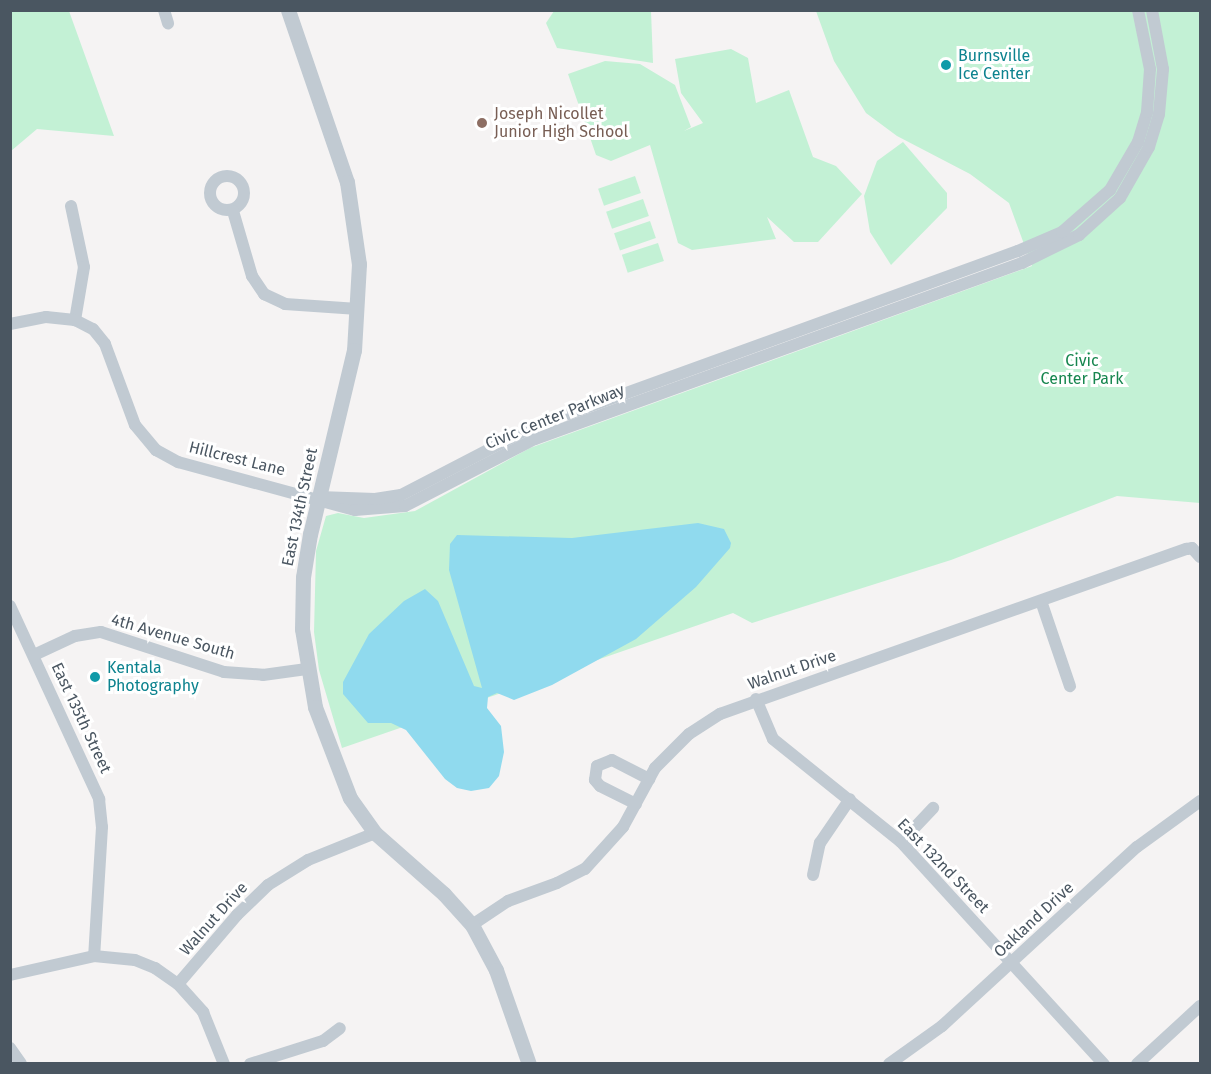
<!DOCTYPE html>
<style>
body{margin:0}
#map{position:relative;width:1211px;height:1074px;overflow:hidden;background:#f5f3f3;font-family:"Fira Sans",sans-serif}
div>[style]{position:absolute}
.green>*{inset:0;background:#c3f1d5;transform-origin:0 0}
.water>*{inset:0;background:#90daee}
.minor>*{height:12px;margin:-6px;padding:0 6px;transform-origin:6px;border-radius:6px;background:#c1cad2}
.minor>.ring{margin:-6px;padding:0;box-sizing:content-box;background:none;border:12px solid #c1cad2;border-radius:50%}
.tertiary>*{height:15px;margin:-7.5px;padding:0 7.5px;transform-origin:7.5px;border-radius:7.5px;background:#c1cad2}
.dots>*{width:16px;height:16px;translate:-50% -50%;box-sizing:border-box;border:3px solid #fff;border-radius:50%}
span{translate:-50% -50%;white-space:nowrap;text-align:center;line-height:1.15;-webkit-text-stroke:6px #fff;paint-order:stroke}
.culture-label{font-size:16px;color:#0d838f}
.left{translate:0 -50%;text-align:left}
.education-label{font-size:16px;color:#785e54}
.park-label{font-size:16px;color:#17864f}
.street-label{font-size:16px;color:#4a5661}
.frame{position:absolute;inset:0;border:12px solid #4a5661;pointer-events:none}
</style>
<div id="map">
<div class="green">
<i style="clip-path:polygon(11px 10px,69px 11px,114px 136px,37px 129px,11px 151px)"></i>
<i style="clip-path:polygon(554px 11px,651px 11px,653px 63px,557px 48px,546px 23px)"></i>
<i style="clip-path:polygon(816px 11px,1200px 11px,1200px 503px,1117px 496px,951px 560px,752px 623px,733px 613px,342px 748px,319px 670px,314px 632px,316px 551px,326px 516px,338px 513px,364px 518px,415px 511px,530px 448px,1032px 266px,1009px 203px,970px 174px,897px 136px,866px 113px,834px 61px)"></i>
<i style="clip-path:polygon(731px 49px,748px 58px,756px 103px,789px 90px,813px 157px,836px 166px,862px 194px,818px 242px,794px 242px,767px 217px,776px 239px,692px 250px,678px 243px,650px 145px,611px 161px,596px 155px,568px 74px,605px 61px,640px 64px,675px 85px,691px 127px,684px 131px,703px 123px,681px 93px,675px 59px)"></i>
<i style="clip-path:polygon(903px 142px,947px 193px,947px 208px,891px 265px,870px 232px,864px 196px,877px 161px)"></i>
<i style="left:635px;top:176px;width:18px;height:39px;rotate:71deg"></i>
<i style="left:643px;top:199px;width:18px;height:39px;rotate:71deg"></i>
<i style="left:650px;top:221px;width:18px;height:38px;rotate:71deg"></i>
<i style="left:658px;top:243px;width:19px;height:38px;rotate:72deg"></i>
</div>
<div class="water">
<i style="clip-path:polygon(698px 523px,724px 529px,731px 543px,730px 548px,696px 587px,636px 639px,552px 685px,514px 700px,497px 693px,488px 697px,487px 708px,501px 726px,504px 752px,499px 776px,489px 788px,471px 791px,457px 788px,445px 779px,406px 730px,391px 723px,368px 723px,343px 694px,343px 682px,369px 634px,404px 601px,425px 589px,438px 601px,474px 686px,482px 688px,449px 570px,450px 544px,457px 535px,572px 538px)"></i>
</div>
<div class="minor">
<i style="left:164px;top:10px;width:14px;rotate:73deg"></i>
<i class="ring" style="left:210px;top:176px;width:22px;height:22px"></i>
<i style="left:71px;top:206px;width:62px;rotate:78deg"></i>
<i style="left:84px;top:267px;width:54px;rotate:99.6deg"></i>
<i style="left:233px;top:211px;width:68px;rotate:73.7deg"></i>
<i style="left:252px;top:276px;width:22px;rotate:56deg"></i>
<i style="left:264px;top:294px;width:23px;rotate:25deg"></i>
<i style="left:285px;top:304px;width:73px;rotate:3.9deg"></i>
<i style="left:10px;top:324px;width:37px;rotate:-11deg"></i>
<i style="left:46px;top:317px;width:29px;rotate:6deg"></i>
<i style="left:75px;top:320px;width:20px;rotate:27deg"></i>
<i style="left:93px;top:329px;width:19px;rotate:51deg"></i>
<i style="left:105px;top:344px;width:86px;rotate:69.7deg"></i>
<i style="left:135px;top:425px;width:33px;rotate:50deg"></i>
<i style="left:156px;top:450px;width:25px;rotate:29deg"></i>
<i style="left:178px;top:462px;width:183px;rotate:15.2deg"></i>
<i style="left:355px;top:510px;width:50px;rotate:-4.6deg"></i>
<i style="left:405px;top:506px;width:146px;rotate:-27.3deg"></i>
<i style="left:535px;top:439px;width:518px;rotate:-19.87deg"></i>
<i style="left:1022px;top:263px;width:64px;rotate:-26.2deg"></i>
<i style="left:1079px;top:235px;width:55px;rotate:-42.1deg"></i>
<i style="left:1120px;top:198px;width:59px;rotate:-60.4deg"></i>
<i style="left:1149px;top:147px;width:34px;rotate:-73deg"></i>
<i style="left:1159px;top:114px;width:45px;rotate:-84.9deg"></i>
<i style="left:1163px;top:69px;width:60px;rotate:-100.6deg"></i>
<i style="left:319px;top:497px;width:56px;rotate:2deg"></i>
<i style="left:375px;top:499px;width:26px;rotate:-9deg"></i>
<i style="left:401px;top:495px;width:145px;rotate:-27.4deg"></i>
<i style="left:530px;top:428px;width:519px;rotate:-19.94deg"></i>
<i style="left:1018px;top:251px;width:48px;rotate:-23.4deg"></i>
<i style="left:1062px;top:232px;width:64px;rotate:-41.2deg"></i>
<i style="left:1110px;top:190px;width:56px;rotate:-59.7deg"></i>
<i style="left:1138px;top:142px;width:31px;rotate:-73deg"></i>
<i style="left:1147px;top:112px;width:43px;rotate:-86deg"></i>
<i style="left:1150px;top:69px;width:60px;rotate:-101.5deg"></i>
<i style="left:1041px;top:601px;width:90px;rotate:71.2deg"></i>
<i style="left:10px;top:606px;width:213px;rotate:65.2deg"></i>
<i style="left:99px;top:799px;width:28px;rotate:84deg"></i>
<i style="left:102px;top:827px;width:129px;rotate:93.5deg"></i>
<i style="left:34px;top:655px;width:45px;rotate:-24.9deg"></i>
<i style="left:75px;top:636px;width:26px;rotate:-9deg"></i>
<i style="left:101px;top:632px;width:129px;rotate:18deg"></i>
<i style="left:224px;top:672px;width:39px;rotate:4deg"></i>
<i style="left:263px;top:675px;width:44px;rotate:-7.8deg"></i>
<i style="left:756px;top:699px;width:43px;rotate:67deg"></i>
<i style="left:773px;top:739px;width:164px;rotate:38.8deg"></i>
<i style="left:901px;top:842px;width:301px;rotate:47.6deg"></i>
<i style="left:636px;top:804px;width:40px;rotate:-153.4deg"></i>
<i style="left:600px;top:786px;width:8px;rotate:-130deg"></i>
<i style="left:595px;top:780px;width:14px;rotate:-82deg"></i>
<i style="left:597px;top:766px;width:16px;rotate:-22deg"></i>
<i style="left:612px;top:760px;width:42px;rotate:27.2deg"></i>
<i style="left:901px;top:842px;width:47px;rotate:-46.7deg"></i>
<i style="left:813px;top:875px;width:33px;rotate:-78deg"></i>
<i style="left:820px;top:843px;width:53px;rotate:-55.7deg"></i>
<i style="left:472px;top:925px;width:43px;rotate:-33.7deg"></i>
<i style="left:508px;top:901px;width:52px;rotate:-20.2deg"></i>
<i style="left:557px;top:883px;width:31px;rotate:-27deg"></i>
<i style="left:585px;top:869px;width:57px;rotate:-47.9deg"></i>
<i style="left:623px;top:827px;width:67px;rotate:-61.5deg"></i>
<i style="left:655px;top:768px;width:48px;rotate:-45deg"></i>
<i style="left:689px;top:734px;width:37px;rotate:-33deg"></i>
<i style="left:720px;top:714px;width:495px;rotate:-19.5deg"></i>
<i style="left:1187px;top:549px;width:5px;rotate:-11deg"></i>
<i style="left:1192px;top:548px;width:12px;rotate:48deg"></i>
<i style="left:10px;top:975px;width:86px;rotate:-12.7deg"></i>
<i style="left:94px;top:956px;width:41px;rotate:5.6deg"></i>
<i style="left:135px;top:960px;width:22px;rotate:22deg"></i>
<i style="left:155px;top:968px;width:28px;rotate:35deg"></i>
<i style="left:178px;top:984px;width:38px;rotate:48deg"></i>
<i style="left:203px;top:1012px;width:56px;rotate:68deg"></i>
<i style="left:178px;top:984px;width:91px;rotate:-49.5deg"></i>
<i style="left:237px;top:915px;width:43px;rotate:-44.1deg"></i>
<i style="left:268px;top:885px;width:47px;rotate:-32deg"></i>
<i style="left:308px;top:860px;width:72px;rotate:-21.9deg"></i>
<i style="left:10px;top:1048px;width:19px;rotate:55deg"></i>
<i style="left:250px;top:1064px;width:77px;rotate:-17.5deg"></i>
<i style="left:323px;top:1041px;width:21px;rotate:-37deg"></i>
<i style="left:889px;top:1064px;width:65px;rotate:-35.6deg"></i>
<i style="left:942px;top:1026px;width:265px;rotate:-42.6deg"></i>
<i style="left:1137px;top:847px;width:78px;rotate:-36.1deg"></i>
<i style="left:1137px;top:1064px;width:86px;rotate:-42.6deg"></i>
</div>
<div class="tertiary">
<i style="left:288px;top:10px;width:182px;rotate:71.1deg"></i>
<i style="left:347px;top:182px;width:83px;rotate:81.7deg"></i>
<i style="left:359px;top:264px;width:86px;rotate:93.3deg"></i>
<i style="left:354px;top:350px;width:189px;rotate:103.4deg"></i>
<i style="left:310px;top:534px;width:44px;rotate:99.2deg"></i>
<i style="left:303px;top:577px;width:52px;rotate:91.1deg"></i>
<i style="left:302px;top:629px;width:79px;rotate:80.5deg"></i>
<i style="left:315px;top:707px;width:97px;rotate:69deg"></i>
<i style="left:350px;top:798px;width:43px;rotate:54.5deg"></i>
<i style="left:375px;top:833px;width:92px;rotate:41.5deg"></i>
<i style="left:444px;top:894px;width:42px;rotate:47.9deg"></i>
<i style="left:472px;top:925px;width:51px;rotate:61.9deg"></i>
<i style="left:496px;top:970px;width:100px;rotate:70.7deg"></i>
</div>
<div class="dots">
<i style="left:946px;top:65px;background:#0f9aa8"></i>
<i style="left:482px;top:123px;background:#8d6e63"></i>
<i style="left:95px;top:677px;background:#0f9aa8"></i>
</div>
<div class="culture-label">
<span class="left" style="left:958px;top:65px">Burnsville<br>Ice Center</span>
<span class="left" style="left:107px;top:677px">Kentala<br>Photography</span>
</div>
<div class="education-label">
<span class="left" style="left:494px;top:123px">Joseph Nicollet<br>Junior High School</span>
</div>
<div class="park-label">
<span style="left:1082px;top:370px">Civic<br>Center Park</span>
</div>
<div class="street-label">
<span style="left:555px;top:417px;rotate:-22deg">Civic Center Parkway</span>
<span style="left:237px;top:459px;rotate:14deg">Hillcrest Lane</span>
<span style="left:300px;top:507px;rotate:-78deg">East 134th Street</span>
<span style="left:173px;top:637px;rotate:16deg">4th Avenue South</span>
<span style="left:792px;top:670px;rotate:-19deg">Walnut Drive</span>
<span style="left:81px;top:718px;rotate:65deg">East 135th Street</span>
<span style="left:943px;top:866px;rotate:46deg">East 132nd Street</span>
<span style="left:214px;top:919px;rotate:-48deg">Walnut Drive</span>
<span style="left:1034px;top:920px;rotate:-43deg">Oakland Drive</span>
</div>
<div class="frame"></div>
</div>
